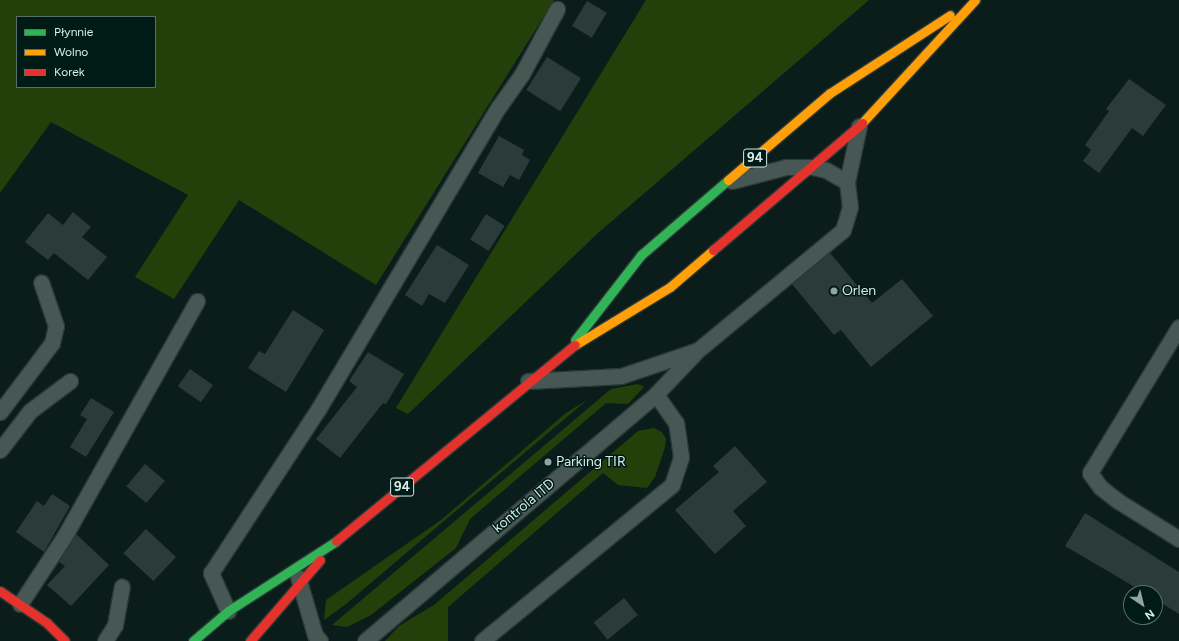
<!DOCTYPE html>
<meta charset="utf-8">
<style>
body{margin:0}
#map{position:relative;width:1179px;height:641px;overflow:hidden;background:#0b1d1a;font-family:Figtree,sans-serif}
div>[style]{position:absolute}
.green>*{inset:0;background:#24400a}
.building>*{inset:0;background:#2b3b3a;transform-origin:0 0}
.roads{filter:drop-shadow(1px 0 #2c3937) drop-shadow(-1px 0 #2c3937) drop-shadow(0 1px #2c3937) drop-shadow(0 -1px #2c3937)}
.lane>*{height:15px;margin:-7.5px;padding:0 7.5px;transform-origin:7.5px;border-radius:7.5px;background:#475754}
.fast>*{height:9px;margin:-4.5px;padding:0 4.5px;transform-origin:4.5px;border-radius:4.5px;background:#30b455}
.slow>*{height:9px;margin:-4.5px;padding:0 4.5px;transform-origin:4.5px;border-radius:4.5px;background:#ff9f0a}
.jam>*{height:9px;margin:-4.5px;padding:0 4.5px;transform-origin:4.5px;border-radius:4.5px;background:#e5322d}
.dots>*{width:11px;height:11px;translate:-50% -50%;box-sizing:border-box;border:2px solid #001b16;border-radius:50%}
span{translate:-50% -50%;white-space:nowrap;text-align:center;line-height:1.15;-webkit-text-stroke:3px #001b16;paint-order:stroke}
.shield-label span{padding:1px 3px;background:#001b16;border:1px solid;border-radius:3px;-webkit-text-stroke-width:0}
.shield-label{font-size:13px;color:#d7ede9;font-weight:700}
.poi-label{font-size:14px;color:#d7ede9}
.left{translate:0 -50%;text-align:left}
.street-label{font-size:14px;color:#d7ede9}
.legend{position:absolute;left:16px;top:16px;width:140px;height:72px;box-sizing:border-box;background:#001b16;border:1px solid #566f6a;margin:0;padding:5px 7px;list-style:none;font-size:12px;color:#d7ede9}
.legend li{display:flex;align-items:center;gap:8px;height:20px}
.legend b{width:20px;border:1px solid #566f6a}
.north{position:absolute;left:1123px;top:585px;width:40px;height:40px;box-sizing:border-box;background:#001b16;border:1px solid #566f6a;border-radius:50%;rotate:145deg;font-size:11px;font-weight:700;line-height:16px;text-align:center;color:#d7ede9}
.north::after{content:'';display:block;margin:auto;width:14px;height:18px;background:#90a4a1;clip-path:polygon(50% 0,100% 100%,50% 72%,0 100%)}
</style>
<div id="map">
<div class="green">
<i style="clip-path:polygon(evenodd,0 0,554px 0,376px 285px,239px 200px,174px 299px,135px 277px,188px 195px,51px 122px,0 193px,0 0,17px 17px,155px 17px,155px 87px,17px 87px,17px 17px)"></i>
<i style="clip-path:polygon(646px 0,869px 0,598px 233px,408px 414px,396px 408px)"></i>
<i style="clip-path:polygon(638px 384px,644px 387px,628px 404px,606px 403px,470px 519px,456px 548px,371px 615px,347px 627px,332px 625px,611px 389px)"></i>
<i style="clip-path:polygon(587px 400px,346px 604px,324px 620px,326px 600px,441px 520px,566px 413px)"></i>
<i style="clip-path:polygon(654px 428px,662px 432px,666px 439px,665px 447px,655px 477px,647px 488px,618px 485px,603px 473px,448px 607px,448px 641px,385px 641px,399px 626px,434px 605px,638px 431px)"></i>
</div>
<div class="building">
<i style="left:587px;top:1px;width:23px;height:29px;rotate:31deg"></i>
<i style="left:547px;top:57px;width:40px;height:39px;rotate:32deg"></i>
<i style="clip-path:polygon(1129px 79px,1166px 105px,1143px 136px,1132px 128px,1099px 173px,1083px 161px,1091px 150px,1085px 145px,1109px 111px,1106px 109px)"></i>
<i style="clip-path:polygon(499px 136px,524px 150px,522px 155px,530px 160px,519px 180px,510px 175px,503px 187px,478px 173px)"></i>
<i style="clip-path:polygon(73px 212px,91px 227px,82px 237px,107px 257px,88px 280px,54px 253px,48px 260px,25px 242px,48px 213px,63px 225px)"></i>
<i style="left:486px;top:214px;width:22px;height:30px;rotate:32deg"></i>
<i style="clip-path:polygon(437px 245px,469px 265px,445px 303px,429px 294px,422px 306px,405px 295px)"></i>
<i style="clip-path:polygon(830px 253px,872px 303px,902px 279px,933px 316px,871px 367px,841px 330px,834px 335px,792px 284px)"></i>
<i style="clip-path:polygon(293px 310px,324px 330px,286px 392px,248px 368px,259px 351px,265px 354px)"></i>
<i style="clip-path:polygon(368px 352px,404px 374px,386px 404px,383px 403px,340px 458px,316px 439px,357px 387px,349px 381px)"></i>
<i style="left:190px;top:369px;width:28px;height:21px;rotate:35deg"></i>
<i style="clip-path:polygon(91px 398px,114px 412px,86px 457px,70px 447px,87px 419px,80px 415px)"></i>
<i style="clip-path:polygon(735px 446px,767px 482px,733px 511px,746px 526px,715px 554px,675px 510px,719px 472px,713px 466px)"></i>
<i style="left:145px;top:464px;width:26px;height:29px;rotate:40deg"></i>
<i style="clip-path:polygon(52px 494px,70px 506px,44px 552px,16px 532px,37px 501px,44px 506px)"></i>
<i style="clip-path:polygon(1085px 513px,1179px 572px,1179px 614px,1155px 599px,1155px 593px,1145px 593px,1065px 546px)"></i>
<i style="left:146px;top:529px;width:41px;height:33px;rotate:43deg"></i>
<i style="clip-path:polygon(76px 534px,109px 565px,71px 606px,47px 585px,65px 566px,59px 562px)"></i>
<i style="left:624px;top:598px;width:22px;height:39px;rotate:51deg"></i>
</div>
<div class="roads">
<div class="lane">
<i style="left:732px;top:181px;width:56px;rotate:-14.5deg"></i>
<i style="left:786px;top:167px;width:26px"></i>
<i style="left:812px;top:167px;width:14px;rotate:12deg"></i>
<i style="left:826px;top:170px;width:24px;rotate:30deg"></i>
<i style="left:1179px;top:327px;width:171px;rotate:121.4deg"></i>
<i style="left:1090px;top:473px;width:17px;rotate:54deg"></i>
<i style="left:1100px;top:487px;width:23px;rotate:38deg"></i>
<i style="left:1118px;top:501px;width:72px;rotate:31.9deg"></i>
<i style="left:528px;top:381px;width:93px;rotate:-3.1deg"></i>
<i style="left:621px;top:376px;width:81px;rotate:-18.7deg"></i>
<i style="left:698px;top:350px;width:188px;rotate:-39.6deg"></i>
<i style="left:843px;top:230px;width:24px;rotate:-73deg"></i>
<i style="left:850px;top:207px;width:25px;rotate:-97deg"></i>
<i style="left:847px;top:182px;width:57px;rotate:-77.9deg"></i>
<i style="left:0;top:412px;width:86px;rotate:-53deg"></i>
<i style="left:52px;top:343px;width:17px;rotate:-77deg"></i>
<i style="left:56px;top:326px;width:46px;rotate:-108.8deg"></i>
<i style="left:0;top:450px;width:49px;rotate:-52.4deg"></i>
<i style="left:30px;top:411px;width:50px;rotate:-36.9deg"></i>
<i style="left:298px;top:577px;width:60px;rotate:73.7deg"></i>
<i style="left:315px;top:635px;width:8px;rotate:50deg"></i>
<i style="left:20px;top:604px;width:80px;rotate:-56.7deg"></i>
<i style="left:64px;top:537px;width:271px;rotate:-60.6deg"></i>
<i style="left:228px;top:611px;width:42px;rotate:-114.1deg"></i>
<i style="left:211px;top:573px;width:197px;rotate:-56.8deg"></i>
<i style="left:319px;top:408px;width:349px;rotate:-59.2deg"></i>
<i style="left:498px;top:108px;width:42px;rotate:-54.8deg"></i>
<i style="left:522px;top:74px;width:74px;rotate:-61.7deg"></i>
<i style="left:105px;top:641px;width:19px;rotate:-58deg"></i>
<i style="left:115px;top:625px;width:39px;rotate:-80deg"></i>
<i style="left:365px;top:641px;width:382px;rotate:-40.3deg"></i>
<i style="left:656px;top:394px;width:58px;rotate:-46.4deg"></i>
<i style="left:482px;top:641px;width:246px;rotate:-39.4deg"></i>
<i style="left:672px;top:485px;width:29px;rotate:-72deg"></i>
<i style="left:681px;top:457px;width:34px;rotate:-98deg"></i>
<i style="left:676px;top:423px;width:35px;rotate:-125deg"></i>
</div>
<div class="fast">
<i style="left:575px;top:340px;width:108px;rotate:-52.2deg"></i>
<i style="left:641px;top:255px;width:115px;rotate:-40.8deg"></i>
<i style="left:193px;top:641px;width:46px;rotate:-40.6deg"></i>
<i style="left:228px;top:611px;width:129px;rotate:-32.9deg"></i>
</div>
<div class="slow">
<i style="left:862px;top:123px;width:167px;rotate:-47.4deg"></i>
<i style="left:728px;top:180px;width:134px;rotate:-40.5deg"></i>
<i style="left:830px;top:93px;width:143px;rotate:-33deg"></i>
<i style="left:575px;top:345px;width:111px;rotate:-31.4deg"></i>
<i style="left:670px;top:287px;width:57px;rotate:-40.7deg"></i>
</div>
<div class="jam">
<i style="left:713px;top:250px;width:196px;rotate:-40.4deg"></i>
<i style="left:336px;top:541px;width:309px;rotate:-39.4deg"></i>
<i style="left:0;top:591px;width:57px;rotate:34.2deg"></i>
<i style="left:47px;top:623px;width:25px;rotate:45deg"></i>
<i style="left:250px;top:641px;width:107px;rotate:-49.2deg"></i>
</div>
</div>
<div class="dots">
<i style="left:834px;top:291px;background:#90a4a1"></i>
<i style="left:548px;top:462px;background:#90a4a1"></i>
</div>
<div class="shield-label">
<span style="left:755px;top:158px">94</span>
<span style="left:402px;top:487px">94</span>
</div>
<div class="poi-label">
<span class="left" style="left:842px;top:291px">Orlen</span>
<span class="left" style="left:556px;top:462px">Parking TIR</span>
</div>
<div class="street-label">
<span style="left:524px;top:506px;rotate:-40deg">kontrola ITD</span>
</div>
<ul class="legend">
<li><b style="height:5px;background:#30b455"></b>Płynnie</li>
<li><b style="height:5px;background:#ff9f0a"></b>Wolno</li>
<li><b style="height:5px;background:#e5322d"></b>Korek</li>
</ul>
<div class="north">N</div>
</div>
